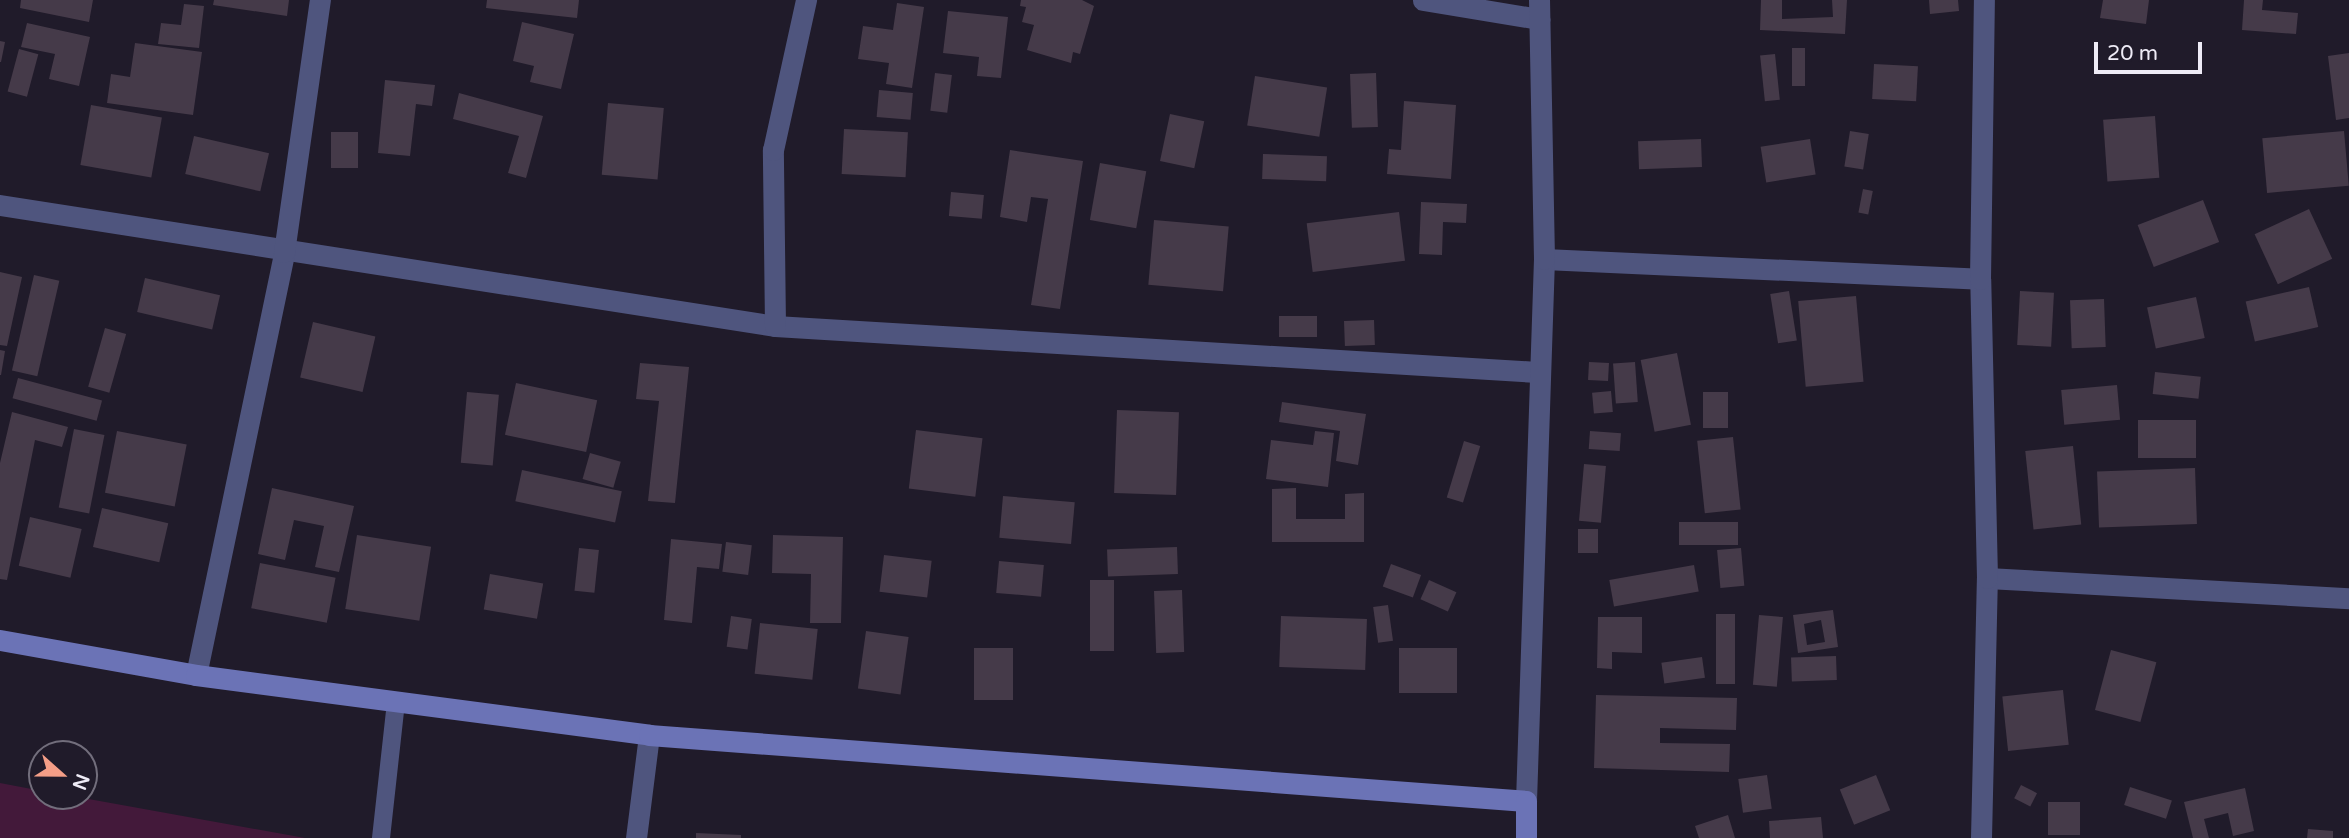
<!DOCTYPE html>
<style>
body{margin:0}
#map{position:relative;width:2349px;height:838px;overflow:hidden;background:#201b2a;font-family:"Varela Round",sans-serif}
div>[style]{position:absolute}
.green>*{inset:0;background:#43193a}
.building>*{inset:0;background:#453a49;transform-origin:0 0}
.lane>*{height:18px;margin:-9px;padding:0 9px;transform-origin:9px;border-radius:9px;background:#4f557e}
.street>*{height:21px;margin:-10.5px;padding:0 10.5px;transform-origin:10.5px;border-radius:10.5px;background:#4f557e}
.secondary>*{height:21px;margin:-10.5px;padding:0 10.5px;transform-origin:10.5px;border-radius:10.5px;background:#6b73b6}
span{translate:-50% -50%;white-space:nowrap;text-align:center;line-height:1.15;-webkit-text-stroke:6px #201b2a;paint-order:stroke}
.north{position:absolute;left:28px;top:740px;width:70px;height:70px;box-sizing:border-box;background:#201b2a;border:2px solid #726e7c;border-radius:50%;rotate:111deg;font-size:19px;font-weight:700;line-height:28px;text-align:center;color:#eeebf6}
.north::after{content:'';display:block;margin:auto;width:24px;height:32px;background:#f49e87;clip-path:polygon(50% 0,100% 100%,50% 72%,0 100%)}
.scale{position:absolute;left:2094px;top:42px;width:108px;height:32px;box-sizing:border-box;border:4px solid #eeebf6;border-top:0;padding-left:9px;font-size:21px;line-height:24px;white-space:nowrap;color:#eeebf6;-webkit-text-stroke:5px #201b2a;paint-order:stroke}
</style>
<div id="map">
<div class="green">
<i style="clip-path:polygon(0 783px,42px 791px,42px 796px,72px 796px,305px 838px,0 838px)"></i>
</div>
<div class="building">
<i style="clip-path:polygon(21px 0,93px 0,89px 22px,20px 8px)"></i>
<i style="clip-path:polygon(214px 0,289px 0,287px 16px,213px 5px)"></i>
<i style="clip-path:polygon(487px 0,579px 0,577px 18px,486px 8px)"></i>
<i style="clip-path:polygon(1021px 0,1082px 0,1094px 6px,1080px 54px,1073px 52px,1071px 63px,1027px 50px,1034px 25px,1022px 22px,1026px 7px,1020px 6px)"></i>
<i style="clip-path:polygon(1761px 0,1782px 0,1782px 19px,1833px 17px,1832px 0,1847px 0,1845px 34px,1760px 30px)"></i>
<i style="clip-path:polygon(1929px 0,1958px 0,1959px 11px,1930px 14px)"></i>
<i style="clip-path:polygon(2103px 0,2149px 0,2146px 24px,2100px 18px)"></i>
<i style="clip-path:polygon(2244px 0,2263px 0,2262px 10px,2298px 13px,2296px 34px,2242px 30px)"></i>
<i style="clip-path:polygon(897px 3px,924px 7px,912px 88px,886px 84px,889px 63px,858px 59px,863px 26px,893px 30px)"></i>
<i style="clip-path:polygon(184px 4px,204px 6px,199px 48px,158px 44px,161px 23px,181px 25px)"></i>
<i style="clip-path:polygon(948px 11px,1008px 17px,1001px 78px,977px 76px,979px 57px,943px 53px)"></i>
<i style="clip-path:polygon(522px 22px,574px 34px,561px 89px,530px 82px,534px 66px,513px 61px)"></i>
<i style="clip-path:polygon(27px 23px,90px 37px,79px 86px,49px 79px,55px 54px,21px 47px)"></i>
<i style="clip-path:polygon(0 41px,5px 42px,1px 62px,0 62px)"></i>
<i style="clip-path:polygon(135px 43px,202px 52px,193px 115px,107px 103px,111px 74px,130px 77px)"></i>
<i style="left:1792px;top:48px;width:13px;height:38px"></i>
<i style="left:19px;top:49px;width:20px;height:44px;rotate:15deg"></i>
<i style="clip-path:polygon(2349px 53px,2349px 118px,2336px 120px,2328px 56px)"></i>
<i style="left:1775px;top:54px;width:46px;height:15px;rotate:84deg"></i>
<i style="left:1874px;top:64px;width:44px;height:35px;rotate:3deg"></i>
<i style="left:935px;top:73px;width:17px;height:38px;rotate:7deg"></i>
<i style="left:1376px;top:73px;width:54px;height:26px;rotate:88deg"></i>
<i style="left:1255px;top:76px;width:73px;height:50px;rotate:9deg"></i>
<i style="clip-path:polygon(385px 80px,435px 85px,432px 106px,416px 104px,410px 156px,378px 153px)"></i>
<i style="left:879px;top:90px;width:34px;height:27px;rotate:5deg"></i>
<i style="clip-path:polygon(459px 93px,543px 116px,526px 178px,508px 173px,519px 136px,453px 119px)"></i>
<i style="clip-path:polygon(1404px 101px,1456px 105px,1451px 179px,1387px 174px,1389px 149px,1401px 150px)"></i>
<i style="left:608px;top:103px;width:56px;height:72px;rotate:5deg"></i>
<i style="left:91px;top:105px;width:72px;height:61px;rotate:10deg"></i>
<i style="left:1170px;top:114px;width:35px;height:48px;rotate:12deg"></i>
<i style="left:2155px;top:116px;width:62px;height:52px;rotate:86deg"></i>
<i style="left:844px;top:129px;width:64px;height:45px;rotate:3deg"></i>
<i style="left:1850px;top:131px;width:19px;height:36px;rotate:9deg"></i>
<i style="left:2344px;top:131px;width:55px;height:82px;rotate:85deg"></i>
<i style="left:331px;top:132px;width:27px;height:36px"></i>
<i style="left:194px;top:136px;width:77px;height:39px;rotate:13deg"></i>
<i style="left:1701px;top:139px;width:28px;height:63px;rotate:88deg"></i>
<i style="left:1810px;top:139px;width:36px;height:50px;rotate:81deg"></i>
<i style="clip-path:polygon(1010px 150px,1083px 161px,1060px 309px,1031px 305px,1048px 199px,1031px 197px,1027px 222px,1000px 217px)"></i>
<i style="left:1263px;top:154px;width:64px;height:25px;rotate:2deg"></i>
<i style="left:1100px;top:163px;width:47px;height:58px;rotate:10deg"></i>
<i style="left:1863px;top:189px;width:10px;height:24px;rotate:11deg"></i>
<i style="left:951px;top:192px;width:33px;height:24px;rotate:5deg"></i>
<i style="left:2203px;top:200px;width:45px;height:70px;rotate:69deg"></i>
<i style="clip-path:polygon(1421px 202px,1467px 204px,1466px 223px,1443px 222px,1442px 255px,1419px 254px)"></i>
<i style="left:2309px;top:209px;width:55px;height:60px;rotate:65deg"></i>
<i style="left:1399px;top:212px;width:49px;height:93px;rotate:83deg"></i>
<i style="left:1154px;top:220px;width:75px;height:65px;rotate:5deg"></i>
<i style="clip-path:polygon(0 272px,22px 277px,7px 346px,0 345px)"></i>
<i style="left:34px;top:275px;width:26px;height:98px;rotate:13deg"></i>
<i style="left:145px;top:278px;width:77px;height:35px;rotate:13deg"></i>
<i style="left:2309px;top:287px;width:41px;height:65px;rotate:77deg"></i>
<i style="left:1789px;top:291px;width:50px;height:19px;rotate:81deg"></i>
<i style="left:2020px;top:291px;width:34px;height:54px;rotate:3deg"></i>
<i style="left:1856px;top:296px;width:86px;height:58px;rotate:85deg"></i>
<i style="left:2196px;top:297px;width:42px;height:50px;rotate:78deg"></i>
<i style="left:2104px;top:299px;width:48px;height:34px;rotate:88deg"></i>
<i style="left:1279px;top:316px;width:38px;height:21px"></i>
<i style="left:1374px;top:320px;width:25px;height:30px;rotate:88deg"></i>
<i style="left:313px;top:322px;width:64px;height:57px;rotate:13deg"></i>
<i style="left:105px;top:328px;width:22px;height:61px;rotate:16deg"></i>
<i style="clip-path:polygon(0 350px,5px 351px,1px 375px,0 375px)"></i>
<i style="left:1677px;top:353px;width:73px;height:37px;rotate:79deg"></i>
<i style="left:1589px;top:362px;width:20px;height:18px;rotate:3deg"></i>
<i style="left:1635px;top:362px;width:40px;height:22px;rotate:86deg"></i>
<i style="clip-path:polygon(640px 363px,689px 367px,675px 503px,648px 501px,659px 401px,636px 399px)"></i>
<i style="left:2155px;top:372px;width:46px;height:22px;rotate:6deg"></i>
<i style="left:18px;top:378px;width:87px;height:21px;rotate:15deg"></i>
<i style="left:516px;top:383px;width:83px;height:53px;rotate:12deg"></i>
<i style="left:2117px;top:385px;width:35px;height:56px;rotate:85deg"></i>
<i style="left:1611px;top:391px;width:21px;height:19px;rotate:85deg"></i>
<i style="left:467px;top:392px;width:32px;height:71px;rotate:5deg"></i>
<i style="left:1703px;top:392px;width:25px;height:36px"></i>
<i style="clip-path:polygon(1282px 402px,1366px 414px,1358px 465px,1336px 461px,1340px 431px,1279px 422px)"></i>
<i style="left:1117px;top:410px;width:62px;height:83px;rotate:2deg"></i>
<i style="clip-path:polygon(12px 412px,68px 427px,62px 447px,35px 440px,7px 580px,0 579px,0 463px)"></i>
<i style="left:2196px;top:420px;width:38px;height:58px;rotate:90deg"></i>
<i style="left:74px;top:429px;width:31px;height:80px;rotate:11deg"></i>
<i style="left:916px;top:430px;width:67px;height:59px;rotate:7deg"></i>
<i style="left:117px;top:431px;width:71px;height:63px;rotate:11deg"></i>
<i style="clip-path:polygon(1315px 431px,1334px 433px,1328px 487px,1266px 479px,1271px 440px,1313px 445px)"></i>
<i style="left:1590px;top:431px;width:31px;height:18px;rotate:4deg"></i>
<i style="left:1733px;top:437px;width:73px;height:36px;rotate:84deg"></i>
<i style="left:1464px;top:441px;width:17px;height:59px;rotate:17deg"></i>
<i style="left:2073px;top:446px;width:79px;height:48px;rotate:84deg"></i>
<i style="left:590px;top:453px;width:32px;height:27px;rotate:16deg"></i>
<i style="left:1584px;top:464px;width:22px;height:57px;rotate:5deg"></i>
<i style="left:2195px;top:468px;width:56px;height:98px;rotate:88deg"></i>
<i style="left:522px;top:470px;width:102px;height:32px;rotate:12deg"></i>
<i style="clip-path:polygon(272px 488px,354px 506px,339px 572px,315px 567px,324px 526px,294px 520px,285px 560px,258px 554px)"></i>
<i style="clip-path:polygon(1296px 488px,1296px 519px,1345px 519px,1345px 494px,1364px 493px,1364px 542px,1272px 542px,1272px 489px)"></i>
<i style="left:1003px;top:496px;width:72px;height:42px;rotate:5deg"></i>
<i style="left:102px;top:508px;width:68px;height:40px;rotate:13deg"></i>
<i style="left:30px;top:517px;width:53px;height:50px;rotate:13deg"></i>
<i style="left:1738px;top:522px;width:23px;height:59px;rotate:90deg"></i>
<i style="left:1578px;top:529px;width:20px;height:24px"></i>
<i style="left:357px;top:535px;width:75px;height:75px;rotate:9deg"></i>
<i style="clip-path:polygon(773px 535px,843px 537px,841px 623px,810px 623px,811px 574px,772px 573px)"></i>
<i style="clip-path:polygon(671px 539px,722px 544px,719px 569px,697px 567px,692px 623px,664px 620px)"></i>
<i style="left:726px;top:542px;width:26px;height:30px;rotate:7deg"></i>
<i style="left:1177px;top:547px;width:27px;height:70px;rotate:88deg"></i>
<i style="left:579px;top:548px;width:20px;height:43px;rotate:6deg"></i>
<i style="left:1741px;top:548px;width:38px;height:24px;rotate:85deg"></i>
<i style="left:884px;top:555px;width:48px;height:37px;rotate:7deg"></i>
<i style="left:999px;top:561px;width:45px;height:32px;rotate:5deg"></i>
<i style="left:260px;top:563px;width:77px;height:46px;rotate:11deg"></i>
<i style="left:1391px;top:564px;width:32px;height:24px;rotate:20deg"></i>
<i style="left:1694px;top:565px;width:27px;height:86px;rotate:80deg"></i>
<i style="left:490px;top:574px;width:54px;height:36px;rotate:10deg"></i>
<i style="left:1090px;top:580px;width:24px;height:71px"></i>
<i style="left:1429px;top:580px;width:30px;height:21px;rotate:24deg"></i>
<i style="left:1182px;top:590px;width:62px;height:28px;rotate:88deg"></i>
<i style="left:1388px;top:605px;width:36px;height:15px;rotate:82deg"></i>
<i style="clip-path:polygon(evenodd,1833px 610px,1838px 647px,1798px 653px,1793px 615px,1833px 610px,1821px 620px,1825px 642px,1807px 645px,1804px 624px,1821px 620px)"></i>
<i style="left:1716px;top:614px;width:19px;height:70px"></i>
<i style="left:1759px;top:615px;width:24px;height:70px;rotate:5deg"></i>
<i style="left:731px;top:616px;width:21px;height:31px;rotate:8deg"></i>
<i style="left:1281px;top:616px;width:86px;height:51px;rotate:2deg"></i>
<i style="clip-path:polygon(1598px 617px,1642px 617px,1642px 653px,1612px 652px,1612px 669px,1597px 668px)"></i>
<i style="left:760px;top:623px;width:58px;height:51px;rotate:6deg"></i>
<i style="left:866px;top:631px;width:43px;height:58px;rotate:8deg"></i>
<i style="left:974px;top:648px;width:39px;height:52px"></i>
<i style="left:1457px;top:648px;width:45px;height:58px;rotate:90deg"></i>
<i style="left:2111px;top:650px;width:47px;height:62px;rotate:15deg"></i>
<i style="left:1836px;top:656px;width:24px;height:45px;rotate:88deg"></i>
<i style="left:1702px;top:657px;width:21px;height:41px;rotate:82deg"></i>
<i style="left:2063px;top:690px;width:55px;height:61px;rotate:84deg"></i>
<i style="clip-path:polygon(1596px 695px,1737px 698px,1736px 730px,1660px 728px,1660px 743px,1730px 744px,1729px 772px,1594px 768px)"></i>
<i style="left:1767px;top:775px;width:34px;height:29px;rotate:82deg"></i>
<i style="left:1876px;top:775px;width:38px;height:39px;rotate:68deg"></i>
<i style="left:2021px;top:785px;width:18px;height:15px;rotate:27deg"></i>
<i style="left:2130px;top:787px;width:44px;height:19px;rotate:18deg"></i>
<i style="clip-path:polygon(2245px 788px,2254px 831px,2233px 836px,2228px 813px,2204px 819px,2209px 838px,2193px 838px,2184px 802px)"></i>
<i style="left:2048px;top:802px;width:32px;height:33px"></i>
<i style="clip-path:polygon(1728px 815px,1735px 838px,1699px 838px,1695px 826px)"></i>
<i style="clip-path:polygon(1821px 817px,1823px 838px,1770px 838px,1769px 821px)"></i>
<i style="clip-path:polygon(2308px 829px,2333px 831px,2333px 838px,2307px 838px)"></i>
<i style="clip-path:polygon(696px 833px,741px 835px,741px 838px,696px 838px)"></i>
</div>
<div class="lane">
<i style="left:381px;top:838px;width:137px;rotate:-83.7deg"></i>
</div>
<div class="street">
<i style="left:1423px;top:0;width:118px;rotate:9.3deg"></i>
<i style="left:0;top:205px;width:784px;rotate:8.87deg"></i>
<i style="left:775px;top:326px;width:763px;rotate:3.45deg"></i>
<i style="left:1544px;top:259px;width:436px;rotate:2.6deg"></i>
<i style="left:775px;top:326px;width:176px;rotate:-90.7deg"></i>
<i style="left:773px;top:150px;width:154px;rotate:-77.6deg"></i>
<i style="left:1987px;top:578px;width:363px;rotate:3.2deg"></i>
<i style="left:196px;top:675px;width:432px;rotate:-78.2deg"></i>
<i style="left:284px;top:252px;width:255px;rotate:-81.9deg"></i>
<i style="left:1526px;top:801px;width:542px;rotate:-88.1deg"></i>
<i style="left:1544px;top:259px;width:259px;rotate:-91.1deg"></i>
<i style="left:636px;top:838px;width:104px;rotate:-82.8deg"></i>
<i style="left:1981px;top:838px;width:260px;rotate:-88.7deg"></i>
<i style="left:1987px;top:578px;width:299px;rotate:-91.3deg"></i>
<i style="left:1980px;top:279px;width:279px;rotate:-89.2deg"></i>
</div>
<div class="secondary">
<i style="left:0;top:640px;width:199px;rotate:10.1deg"></i>
<i style="left:196px;top:675px;width:457px;rotate:7.5deg"></i>
<i style="left:649px;top:735px;width:879px;rotate:4.3deg"></i>
<i style="left:1526px;top:801px;width:37px;rotate:90deg"></i>
</div>
<div class="north">N</div>
<div class="scale">20 m</div>
</div>
